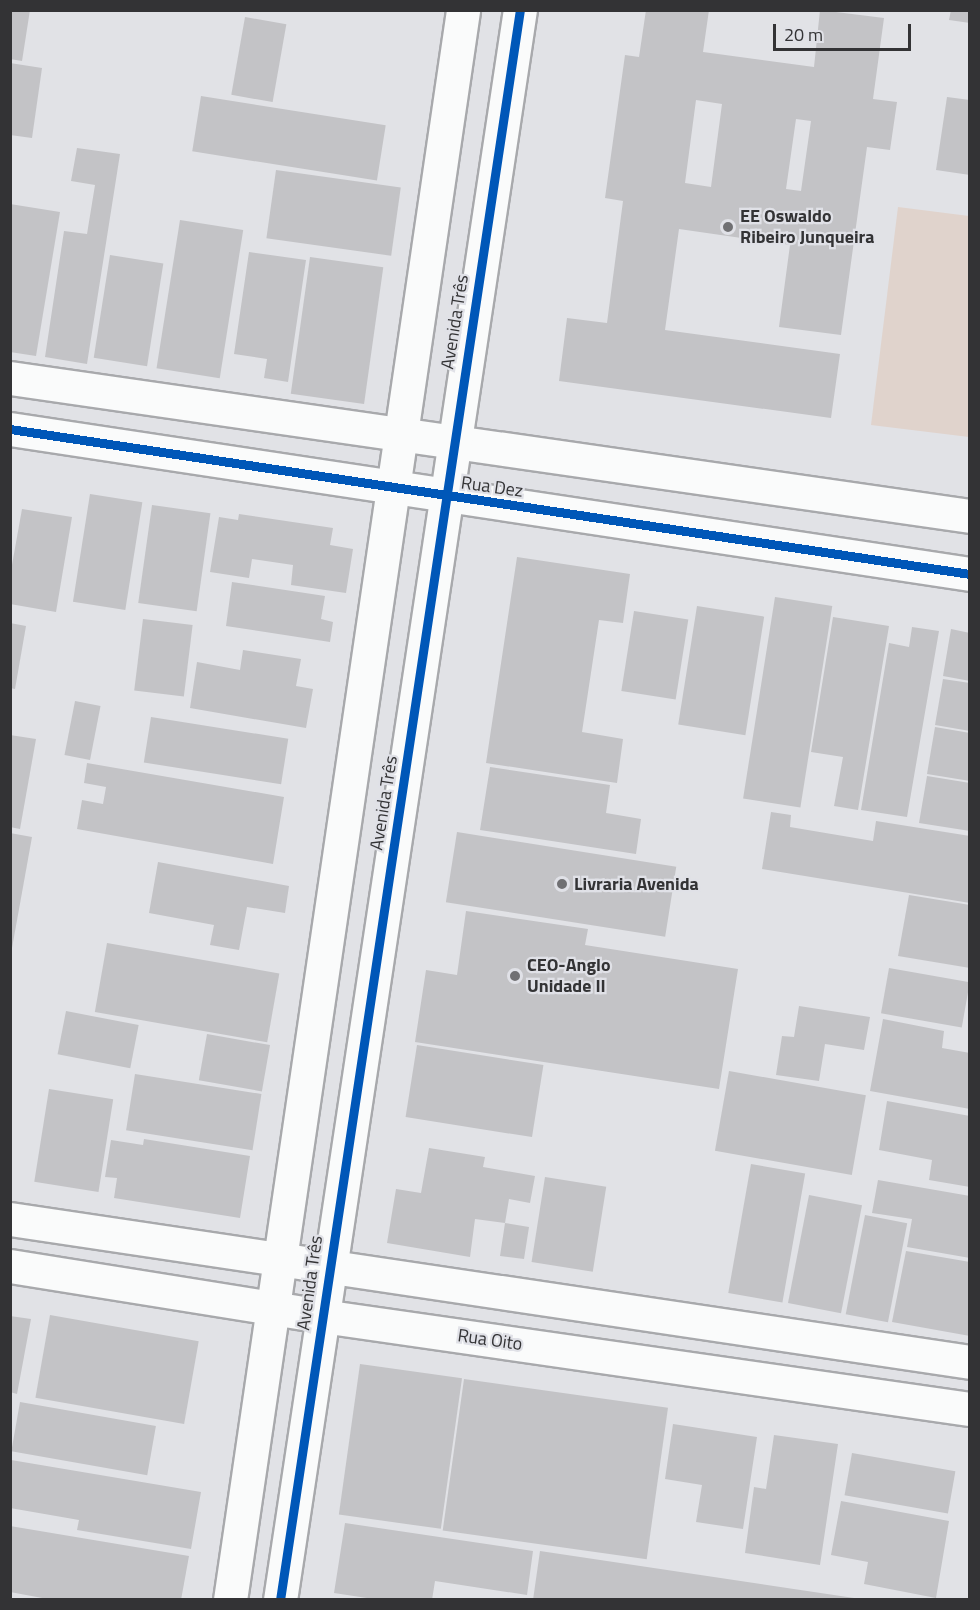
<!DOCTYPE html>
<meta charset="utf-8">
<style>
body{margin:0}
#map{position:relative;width:980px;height:1610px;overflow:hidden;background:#e1e2e6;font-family:"Titillium Web",sans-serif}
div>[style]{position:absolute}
.green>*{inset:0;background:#e0d3cc}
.building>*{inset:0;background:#c3c3c6;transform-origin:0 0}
.roads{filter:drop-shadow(2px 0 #a8a9ac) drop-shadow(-2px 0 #a8a9ac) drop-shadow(0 2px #a8a9ac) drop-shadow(0 -2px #a8a9ac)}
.minor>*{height:33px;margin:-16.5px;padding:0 16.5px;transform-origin:16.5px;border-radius:16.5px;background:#fafbfb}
.cycleway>*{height:9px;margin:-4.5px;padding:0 4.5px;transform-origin:4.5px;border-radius:4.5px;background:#0057b8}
.dots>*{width:16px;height:16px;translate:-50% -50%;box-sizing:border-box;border:3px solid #e0e1e7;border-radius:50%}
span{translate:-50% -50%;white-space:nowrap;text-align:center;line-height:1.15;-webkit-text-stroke:4.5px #e0e1e7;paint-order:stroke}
.poi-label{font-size:18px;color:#333335;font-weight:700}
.left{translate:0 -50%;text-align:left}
.street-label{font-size:18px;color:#333335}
.frame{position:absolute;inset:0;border:12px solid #333335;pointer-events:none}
.scale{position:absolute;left:773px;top:24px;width:138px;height:27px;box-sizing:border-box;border:3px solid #333335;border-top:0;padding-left:8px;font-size:18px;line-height:21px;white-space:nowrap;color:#333335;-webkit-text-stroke:4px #e0e1e7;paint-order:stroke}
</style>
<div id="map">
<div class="green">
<i style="clip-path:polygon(898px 207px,969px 216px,969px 437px,871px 425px)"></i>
</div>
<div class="building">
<i style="clip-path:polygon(10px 10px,30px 10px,22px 61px,10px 59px)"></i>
<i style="clip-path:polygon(evenodd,646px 10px,709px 10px,703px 52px,814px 67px,820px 10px,884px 18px,873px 99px,897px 102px,890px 150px,867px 147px,841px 335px,779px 327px,790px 245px,679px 229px,665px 330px,840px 354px,831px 418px,559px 381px,567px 318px,607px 323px,623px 201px,605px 198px,625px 55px,639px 57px,646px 10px,696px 100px,722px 104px,711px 187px,685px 183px,696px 100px,646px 10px,796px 119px,811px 121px,801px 191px,786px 189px,796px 119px)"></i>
<i style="clip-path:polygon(951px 10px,970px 10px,970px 23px,949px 20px)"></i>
<i style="left:245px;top:17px;width:42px;height:79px;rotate:10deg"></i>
<i style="clip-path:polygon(10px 63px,42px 68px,32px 138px,10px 135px)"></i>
<i style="left:201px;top:96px;width:187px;height:56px;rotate:9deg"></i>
<i style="clip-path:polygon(947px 97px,970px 100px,970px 175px,936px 170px)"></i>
<i style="clip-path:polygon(77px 148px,120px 154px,87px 364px,45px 357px,64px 231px,87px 234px,95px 185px,71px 181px)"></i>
<i style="left:276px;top:170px;width:126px;height:69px;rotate:8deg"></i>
<i style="clip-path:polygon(10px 204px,60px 212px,36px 356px,10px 352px)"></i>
<i style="left:180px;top:220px;width:64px;height:150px;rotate:9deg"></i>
<i style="clip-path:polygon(249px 252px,306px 260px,288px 382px,264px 378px,267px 359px,234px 354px)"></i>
<i style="left:110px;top:255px;width:54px;height:104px;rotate:9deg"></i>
<i style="left:310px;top:257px;width:74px;height:138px;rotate:8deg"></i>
<i style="left:90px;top:494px;width:53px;height:109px;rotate:9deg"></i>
<i style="left:152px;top:505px;width:59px;height:99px;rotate:8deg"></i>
<i style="clip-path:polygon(22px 509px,72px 517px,56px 612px,10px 604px,10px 576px)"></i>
<i style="clip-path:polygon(239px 514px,333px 528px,330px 545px,353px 549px,346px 593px,291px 585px,293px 565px,252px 559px,249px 578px,210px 572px,219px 517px,238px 520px)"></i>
<i style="clip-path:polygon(517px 557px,630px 574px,623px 623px,599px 620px,582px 732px,623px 739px,617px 783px,486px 763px)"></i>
<i style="clip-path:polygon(232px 582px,325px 596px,321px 619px,333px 622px,330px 642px,226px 626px)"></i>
<i style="left:775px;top:597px;width:58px;height:204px;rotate:9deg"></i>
<i style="left:697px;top:606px;width:68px;height:120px;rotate:9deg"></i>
<i style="left:634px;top:611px;width:55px;height:81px;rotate:9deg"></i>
<i style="clip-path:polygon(833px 617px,889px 626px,858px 810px,834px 806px,843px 757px,811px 752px)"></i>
<i style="left:143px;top:619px;width:50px;height:72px;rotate:7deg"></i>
<i style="clip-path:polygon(10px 623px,26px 626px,15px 689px,10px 688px)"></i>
<i style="clip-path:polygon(912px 627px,939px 631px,907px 817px,861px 810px,889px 643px,909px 647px)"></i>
<i style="clip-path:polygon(951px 629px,970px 633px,970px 681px,943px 676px)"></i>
<i style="clip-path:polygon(243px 650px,301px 659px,296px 686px,313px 689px,306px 728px,190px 708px,197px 662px,240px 670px)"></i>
<i style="clip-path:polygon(943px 679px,970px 683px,970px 731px,935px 725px)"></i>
<i style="left:75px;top:701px;width:26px;height:55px;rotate:11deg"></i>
<i style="left:151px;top:717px;width:139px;height:46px;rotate:9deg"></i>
<i style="clip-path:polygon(935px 727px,970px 733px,970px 781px,927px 774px)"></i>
<i style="clip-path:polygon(10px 735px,36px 739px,20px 829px,10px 827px)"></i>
<i style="clip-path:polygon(87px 763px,284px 797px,273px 864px,77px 829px,82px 800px,103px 804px,106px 787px,84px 783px)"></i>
<i style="clip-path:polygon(490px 767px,610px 785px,606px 813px,641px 819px,636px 854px,480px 830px)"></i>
<i style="clip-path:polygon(927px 776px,970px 783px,970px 831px,919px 823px)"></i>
<i style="clip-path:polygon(771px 812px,791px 815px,790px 827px,873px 841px,876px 821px,970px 836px,970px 903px,762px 869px)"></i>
<i style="left:457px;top:832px;width:222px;height:71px;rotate:9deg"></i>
<i style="clip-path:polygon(10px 833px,32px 837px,12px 948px,10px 948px)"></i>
<i style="clip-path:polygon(158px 862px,289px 886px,285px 913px,247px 907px,239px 950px,210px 945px,214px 925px,149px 913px)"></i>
<i style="clip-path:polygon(909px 895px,970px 905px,970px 968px,898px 956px)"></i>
<i style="clip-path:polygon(466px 911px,588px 929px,585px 945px,738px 969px,719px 1089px,415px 1042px,426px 970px,457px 975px)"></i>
<i style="left:107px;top:943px;width:175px;height:70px;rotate:10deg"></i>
<i style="left:889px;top:968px;width:82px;height:46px;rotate:10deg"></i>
<i style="clip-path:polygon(799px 1006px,870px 1017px,864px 1050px,825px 1044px,819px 1081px,776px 1075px,782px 1036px,794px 1037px)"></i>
<i style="left:66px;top:1011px;width:74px;height:44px;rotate:11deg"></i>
<i style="clip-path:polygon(883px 1019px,944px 1031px,942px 1048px,970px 1053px,970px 1109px,870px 1091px)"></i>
<i style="left:207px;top:1034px;width:64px;height:47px;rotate:10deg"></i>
<i style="left:417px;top:1045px;width:128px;height:73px;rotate:9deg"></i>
<i style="left:729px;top:1071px;width:139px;height:81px;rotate:10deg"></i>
<i style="left:135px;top:1074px;width:128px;height:57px;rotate:9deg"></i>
<i style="left:49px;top:1089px;width:65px;height:94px;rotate:9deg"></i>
<i style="clip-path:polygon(887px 1101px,970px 1116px,970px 1187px,929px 1180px,932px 1160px,879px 1150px)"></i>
<i style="clip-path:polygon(144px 1139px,250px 1156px,240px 1218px,114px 1198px,117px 1178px,105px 1177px,111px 1140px,143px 1145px)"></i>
<i style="clip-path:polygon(429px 1148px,485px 1157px,483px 1167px,535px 1176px,530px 1203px,509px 1199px,505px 1223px,529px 1227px,524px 1259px,500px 1256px,505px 1223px,475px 1219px,470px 1257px,387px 1243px,396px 1189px,421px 1193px)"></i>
<i style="left:751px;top:1164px;width:55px;height:131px;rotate:10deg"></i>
<i style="left:545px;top:1177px;width:62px;height:86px;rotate:9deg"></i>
<i style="clip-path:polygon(878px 1180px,970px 1196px,970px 1258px,907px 1247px,912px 1219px,872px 1213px)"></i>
<i style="left:809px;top:1195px;width:54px;height:110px;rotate:11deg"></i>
<i style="left:865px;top:1215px;width:43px;height:101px;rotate:11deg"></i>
<i style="clip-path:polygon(906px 1251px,970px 1262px,970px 1336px,892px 1322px)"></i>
<i style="left:50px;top:1315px;width:151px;height:84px;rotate:10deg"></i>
<i style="clip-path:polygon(10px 1316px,31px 1319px,17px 1394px,10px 1392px)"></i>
<i style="left:360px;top:1364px;width:103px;height:152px;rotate:8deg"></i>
<i style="left:464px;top:1379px;width:206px;height:153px;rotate:8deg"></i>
<i style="left:20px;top:1402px;width:138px;height:50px;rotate:10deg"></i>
<i style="clip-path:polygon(673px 1424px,757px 1437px,743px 1529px,696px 1522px,702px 1485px,665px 1479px)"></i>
<i style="clip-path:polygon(774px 1435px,838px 1444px,820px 1565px,745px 1553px,754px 1487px,766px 1489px)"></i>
<i style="left:852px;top:1453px;width:105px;height:43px;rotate:10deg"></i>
<i style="clip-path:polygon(11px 1460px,201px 1492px,191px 1549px,77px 1530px,79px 1520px,10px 1508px)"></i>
<i style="clip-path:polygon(841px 1501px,949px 1521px,936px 1598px,864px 1584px,868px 1562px,831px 1555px)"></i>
<i style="clip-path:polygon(345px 1523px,533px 1551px,527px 1595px,435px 1581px,432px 1600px,380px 1600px,334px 1593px)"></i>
<i style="clip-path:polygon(10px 1526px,189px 1556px,181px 1600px,53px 1600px,10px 1592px)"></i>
<i style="clip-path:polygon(540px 1551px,854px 1598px,854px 1600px,533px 1600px)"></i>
</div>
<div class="roads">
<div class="minor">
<i style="left:10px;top:378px;width:970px;rotate:8.18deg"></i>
<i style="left:10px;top:429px;width:971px;rotate:8.59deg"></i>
<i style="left:10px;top:1219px;width:971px;rotate:8.47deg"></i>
<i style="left:10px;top:1266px;width:316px;rotate:9.1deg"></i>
<i style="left:322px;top:1316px;width:655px;rotate:8.17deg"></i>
<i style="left:230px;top:1600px;width:1607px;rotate:-81.66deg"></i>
<i style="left:280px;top:1600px;width:1608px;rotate:-81.42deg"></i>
</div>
</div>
<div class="cycleway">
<i style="left:10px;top:429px;width:971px;rotate:8.59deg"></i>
<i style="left:280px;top:1600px;width:1608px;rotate:-81.42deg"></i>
</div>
<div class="dots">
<i style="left:728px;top:227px;background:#707073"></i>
<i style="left:562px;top:884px;background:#707073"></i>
<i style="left:515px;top:976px;background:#707073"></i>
</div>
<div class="poi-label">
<span class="left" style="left:740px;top:227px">EE Oswaldo<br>Ribeiro Junqueira</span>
<span class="left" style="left:574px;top:884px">Livraria Avenida</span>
<span class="left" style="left:527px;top:976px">CEO-Anglo<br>Unidade II</span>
</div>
<div class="street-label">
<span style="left:455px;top:322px;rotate:-81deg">Avenida Três</span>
<span style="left:492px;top:487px;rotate:8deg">Rua Dez</span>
<span style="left:384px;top:803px;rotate:-81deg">Avenida Três</span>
<span style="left:310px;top:1283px;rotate:-82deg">Avenida Três</span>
<span style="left:490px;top:1340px;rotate:8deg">Rua Oito</span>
</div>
<div class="frame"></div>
<div class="scale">20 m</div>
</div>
